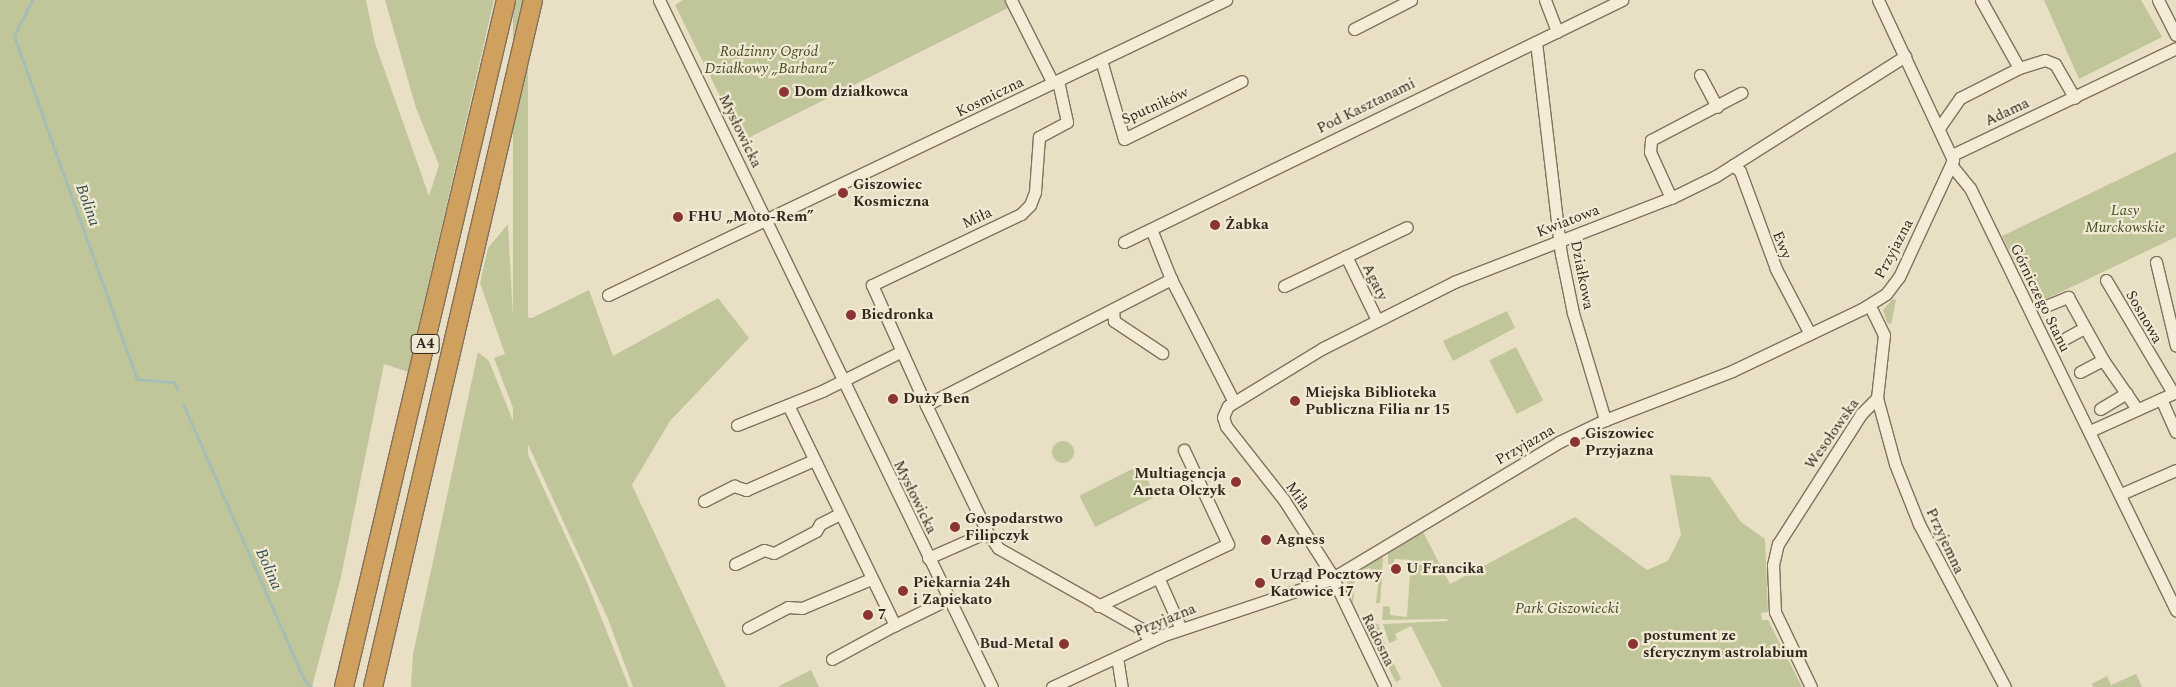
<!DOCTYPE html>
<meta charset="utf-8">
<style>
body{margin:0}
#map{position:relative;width:2176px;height:687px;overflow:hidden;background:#e9dfc4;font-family:Spectral,serif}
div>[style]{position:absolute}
.green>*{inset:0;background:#c0c69a;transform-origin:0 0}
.round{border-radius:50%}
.stream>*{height:3px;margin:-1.5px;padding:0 1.5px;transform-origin:1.5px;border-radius:1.5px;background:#a6bdb6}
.roads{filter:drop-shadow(1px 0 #82715d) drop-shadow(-1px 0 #82715d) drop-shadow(0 1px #82715d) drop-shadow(0 -1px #82715d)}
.minor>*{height:11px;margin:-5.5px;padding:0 5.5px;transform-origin:5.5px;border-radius:5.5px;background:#f5ecd7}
.highway>*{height:18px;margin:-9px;padding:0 9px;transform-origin:9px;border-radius:9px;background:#cfa05e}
.dots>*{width:14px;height:14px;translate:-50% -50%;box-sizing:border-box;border:2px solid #f1e9d3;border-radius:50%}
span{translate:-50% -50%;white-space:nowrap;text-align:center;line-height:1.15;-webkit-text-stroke:4.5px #f1e9d3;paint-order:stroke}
.shield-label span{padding:1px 4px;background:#f1e9d3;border:1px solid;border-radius:4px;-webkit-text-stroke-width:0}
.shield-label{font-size:14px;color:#33291f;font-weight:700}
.park-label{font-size:15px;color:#434e28;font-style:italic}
.poi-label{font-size:15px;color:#33291f;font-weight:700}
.left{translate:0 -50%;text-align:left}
.right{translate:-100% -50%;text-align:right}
.street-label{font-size:15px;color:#33291f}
.water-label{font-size:16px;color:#305150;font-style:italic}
</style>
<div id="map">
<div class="green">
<i style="clip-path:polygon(0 0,366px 0,375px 43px,429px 196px,439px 165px,416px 108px,385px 0,494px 0,408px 372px,384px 364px,341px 577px,312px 687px,0 687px)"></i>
<i style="left:513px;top:0;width:15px;height:706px"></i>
<i style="clip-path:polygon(683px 0,1005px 0,1008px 8px,742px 141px,675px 5px)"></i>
<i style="clip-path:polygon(2044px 0,2141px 0,2162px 37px,2079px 79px)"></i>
<i style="clip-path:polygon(2176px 152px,2176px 237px,2036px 304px,2002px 236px)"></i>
<i style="clip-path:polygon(508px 224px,513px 317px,532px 318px,589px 290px,613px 356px,718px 298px,749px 338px,670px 421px,632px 485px,726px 687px,633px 687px,608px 619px,521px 429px,494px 358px,505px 354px,480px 283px,488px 248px)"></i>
<i style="clip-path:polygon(1893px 299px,1896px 300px,1891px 324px,1887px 323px,1883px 310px)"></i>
<i style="clip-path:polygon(1507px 311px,1515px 328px,1453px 361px,1443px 341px)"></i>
<i style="left:1516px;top:347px;width:60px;height:30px;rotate:63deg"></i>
<i style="clip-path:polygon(478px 352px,489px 361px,517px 431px,586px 580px,629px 687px,411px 687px,413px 654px)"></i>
<i class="round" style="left:1052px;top:441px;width:22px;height:22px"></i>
<i style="left:1140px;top:465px;width:35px;height:68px;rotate:63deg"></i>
<i style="clip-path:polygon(1670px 475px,1710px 477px,1741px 522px,1765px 539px,1768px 612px,1761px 613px,1762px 620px,1768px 620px,1802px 687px,1442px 687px,1411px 626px,1395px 634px,1397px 640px,1389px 643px,1383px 624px,1448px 621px,1447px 619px,1382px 620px,1383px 606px,1390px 607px,1390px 615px,1407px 617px,1411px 560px,1394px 559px,1394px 564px,1388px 564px,1388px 553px,1423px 532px,1450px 584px,1575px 517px,1647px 570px,1668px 561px,1681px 535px)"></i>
<i style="clip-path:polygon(1383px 556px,1382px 573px,1371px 572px,1370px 568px,1356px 572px)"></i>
<i style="clip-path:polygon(1355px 575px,1353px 604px,1347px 582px,1349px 576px)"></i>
<i style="clip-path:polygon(1379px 577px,1382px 578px,1380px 603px,1376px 603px)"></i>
<i style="clip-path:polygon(1364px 621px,1378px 624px,1389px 655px,1384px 657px,1376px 642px,1370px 644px)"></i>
<i style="clip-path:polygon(1391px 658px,1401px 679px,1396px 682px,1385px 661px)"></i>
<i style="clip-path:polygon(811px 670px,819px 687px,779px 687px,779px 686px)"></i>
<i style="clip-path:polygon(2136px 674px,2142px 687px,2093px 687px,2092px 684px,2107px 676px,2111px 685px)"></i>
</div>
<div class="stream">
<i style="left:32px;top:0;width:40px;rotate:116.6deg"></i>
<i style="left:14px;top:36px;width:364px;rotate:70.3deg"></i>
<i style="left:137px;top:379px;width:37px;rotate:5deg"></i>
<i style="left:174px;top:382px;width:8px;rotate:67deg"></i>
<i style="left:183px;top:404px;width:301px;rotate:66.3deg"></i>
<i style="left:304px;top:680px;width:10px;rotate:45deg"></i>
</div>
<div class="roads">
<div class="minor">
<i style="left:659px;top:0;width:763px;rotate:64.14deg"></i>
<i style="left:1011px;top:0;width:93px;rotate:63.2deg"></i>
<i style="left:1545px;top:0;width:34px;rotate:69deg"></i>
<i style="left:1981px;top:0;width:78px;rotate:60.8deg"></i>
<i style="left:2158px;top:0;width:39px;rotate:63deg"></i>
<i style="left:1354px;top:29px;width:64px;rotate:-27deg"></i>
<i style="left:1536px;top:42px;width:213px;rotate:83.3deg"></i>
<i style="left:1561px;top:254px;width:60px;rotate:78.5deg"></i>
<i style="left:1573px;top:313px;width:112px;rotate:73.3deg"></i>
<i style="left:1101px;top:60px;width:82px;rotate:73.8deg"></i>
<i style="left:1124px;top:139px;width:131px;rotate:-26.2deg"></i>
<i style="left:1700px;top:75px;width:36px;rotate:62deg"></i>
<i style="left:1058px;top:81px;width:42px;rotate:77.6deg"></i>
<i style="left:1067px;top:122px;width:32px;rotate:152deg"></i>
<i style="left:1039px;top:137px;width:55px;rotate:94.2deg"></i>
<i style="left:1035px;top:192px;width:14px;rotate:111deg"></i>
<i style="left:1030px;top:205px;width:13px;rotate:135deg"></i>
<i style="left:1021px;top:214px;width:165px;rotate:154.5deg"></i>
<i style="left:872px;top:285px;width:132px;rotate:65.8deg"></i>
<i style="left:926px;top:405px;width:276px;rotate:-27.2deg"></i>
<i style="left:1939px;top:128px;width:37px;rotate:-55deg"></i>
<i style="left:1960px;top:98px;width:66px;rotate:-27deg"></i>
<i style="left:2019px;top:68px;width:27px;rotate:-17deg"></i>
<i style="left:2045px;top:60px;width:11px;rotate:22deg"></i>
<i style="left:2055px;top:64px;width:39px;rotate:60deg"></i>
<i style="left:1952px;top:155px;width:248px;rotate:-25.5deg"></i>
<i style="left:1733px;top:165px;width:9px;rotate:41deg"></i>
<i style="left:1740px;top:171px;width:104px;rotate:69.8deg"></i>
<i style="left:1776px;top:269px;width:73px;rotate:62.4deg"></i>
<i style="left:1952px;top:166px;width:28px;rotate:51deg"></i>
<i style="left:1970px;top:188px;width:470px;rotate:64deg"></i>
<i style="left:1671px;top:198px;width:51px;rotate:-114.5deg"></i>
<i style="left:1650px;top:152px;width:12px;rotate:-85deg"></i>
<i style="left:1651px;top:140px;width:102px;rotate:-27.6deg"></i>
<i style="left:1151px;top:229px;width:54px;rotate:68.2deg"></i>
<i style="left:1171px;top:279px;width:138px;rotate:62.9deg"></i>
<i style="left:1124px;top:242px;width:554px;rotate:-25.92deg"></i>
<i style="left:1346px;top:256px;width:71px;rotate:64.2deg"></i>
<i style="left:2156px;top:262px;width:86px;rotate:76.6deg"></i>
<i style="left:2106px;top:280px;width:131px;rotate:59.3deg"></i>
<i style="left:1284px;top:286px;width:136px;rotate:-25.6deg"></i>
<i style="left:608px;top:295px;width:685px;rotate:-25.52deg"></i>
<i style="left:2048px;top:305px;width:22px;rotate:-22deg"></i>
<i style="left:2068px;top:297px;width:72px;rotate:60.9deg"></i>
<i style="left:2103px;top:360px;width:60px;rotate:55.2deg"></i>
<i style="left:1113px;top:310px;width:11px;rotate:85deg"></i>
<i style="left:1114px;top:321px;width:58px;rotate:33.7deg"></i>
<i style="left:2066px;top:338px;width:21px;rotate:-29deg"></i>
<i style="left:2080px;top:372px;width:26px;rotate:-28deg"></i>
<i style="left:1877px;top:398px;width:68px;rotate:74.7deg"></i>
<i style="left:1895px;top:464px;width:65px;rotate:68.2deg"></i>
<i style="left:1919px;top:524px;width:184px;rotate:62.2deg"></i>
<i style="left:2161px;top:399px;width:36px;rotate:66deg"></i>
<i style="left:788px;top:405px;width:245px;rotate:64.1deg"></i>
<i style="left:895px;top:625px;width:59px;rotate:-26.1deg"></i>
<i style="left:926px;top:405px;width:141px;rotate:64.3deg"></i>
<i style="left:987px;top:532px;width:19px;rotate:55deg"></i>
<i style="left:998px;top:548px;width:163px;rotate:29.4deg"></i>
<i style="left:1140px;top:628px;width:17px;rotate:50deg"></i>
<i style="left:2100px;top:409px;width:31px;rotate:-31deg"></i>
<i style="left:737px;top:425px;width:92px;rotate:-21.8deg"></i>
<i style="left:822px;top:391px;width:87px;rotate:-26.6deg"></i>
<i style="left:2090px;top:431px;width:94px;rotate:-24.4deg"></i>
<i style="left:2121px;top:494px;width:60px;rotate:-23.6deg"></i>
<i style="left:704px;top:501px;width:34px;rotate:-27deg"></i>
<i style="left:734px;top:486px;width:13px;rotate:18deg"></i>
<i style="left:746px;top:490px;width:74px;rotate:-23.8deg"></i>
<i style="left:928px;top:558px;width:64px;rotate:-23.8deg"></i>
<i style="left:735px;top:564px;width:32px;rotate:-26deg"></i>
<i style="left:764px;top:550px;width:10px;rotate:17deg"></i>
<i style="left:774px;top:553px;width:47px;rotate:-27.6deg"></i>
<i style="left:816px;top:531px;width:8px;rotate:-60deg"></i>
<i style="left:820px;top:524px;width:22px;rotate:-27deg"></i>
<i style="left:1158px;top:577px;width:57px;rotate:66.1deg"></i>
<i style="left:1098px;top:606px;width:144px;rotate:-25.5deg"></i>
<i style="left:1228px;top:544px;width:104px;rotate:-115.1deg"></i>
<i style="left:748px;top:628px;width:45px;rotate:-27.7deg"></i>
<i style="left:788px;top:607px;width:14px;rotate:4deg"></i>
<i style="left:802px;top:608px;width:75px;rotate:-22.8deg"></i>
<i style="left:1117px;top:657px;width:30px;rotate:81deg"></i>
<i style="left:832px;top:659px;width:72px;rotate:-28.4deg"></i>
<i style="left:1052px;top:687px;width:123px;rotate:-24.9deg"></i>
<i style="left:1164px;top:635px;width:176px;rotate:-18.5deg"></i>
<i style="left:1331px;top:579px;width:266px;rotate:-31deg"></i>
<i style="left:1559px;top:442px;width:51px;rotate:-25.6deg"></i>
<i style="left:1605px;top:420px;width:136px;rotate:-21.1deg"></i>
<i style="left:1732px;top:371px;width:144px;rotate:-25.5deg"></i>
<i style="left:1862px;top:309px;width:28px;rotate:-32deg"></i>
<i style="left:1886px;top:294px;width:21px;rotate:-53deg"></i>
<i style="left:1899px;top:277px;width:129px;rotate:-65.2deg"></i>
<i style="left:1953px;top:160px;width:177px;rotate:-115.1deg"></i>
<i style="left:1385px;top:687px;width:127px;rotate:-115.6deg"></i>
<i style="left:1330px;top:572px;width:85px;rotate:-122.6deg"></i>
<i style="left:1284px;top:500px;width:94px;rotate:-128.1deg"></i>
<i style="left:1226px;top:426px;width:9px;rotate:-108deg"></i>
<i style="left:1223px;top:417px;width:12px;rotate:-66deg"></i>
<i style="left:1228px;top:406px;width:111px;rotate:-31.4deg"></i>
<i style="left:1323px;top:348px;width:147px;rotate:-26.7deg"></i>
<i style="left:1454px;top:282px;width:233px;rotate:-21.2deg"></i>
<i style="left:1671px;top:198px;width:50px;rotate:-26.1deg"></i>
<i style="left:1716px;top:176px;width:224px;rotate:-32.4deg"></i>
<i style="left:1811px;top:687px;width:83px;rotate:-115.6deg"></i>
<i style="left:1775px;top:612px;width:47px;rotate:-92.4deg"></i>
<i style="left:1773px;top:565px;width:22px;rotate:-77deg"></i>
<i style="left:1778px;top:544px;width:154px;rotate:-57.4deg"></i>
<i style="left:1861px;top:414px;width:23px;rotate:-45deg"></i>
<i style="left:1877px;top:398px;width:63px;rotate:-83.7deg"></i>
<i style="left:1884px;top:335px;width:32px;rotate:-116deg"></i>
</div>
<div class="highway">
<i style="left:344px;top:687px;width:706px;rotate:-76.73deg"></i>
<i style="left:373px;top:687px;width:705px;rotate:-76.89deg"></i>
</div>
</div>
<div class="dots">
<i style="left:784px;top:92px;background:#8a3433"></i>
<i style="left:843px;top:193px;background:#8a3433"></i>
<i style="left:678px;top:217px;background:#8a3433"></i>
<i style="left:1215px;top:225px;background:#8a3433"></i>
<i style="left:851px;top:315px;background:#8a3433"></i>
<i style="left:893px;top:399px;background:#8a3433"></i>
<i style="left:1295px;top:401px;background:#8a3433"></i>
<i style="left:1575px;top:442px;background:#8a3433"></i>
<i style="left:1236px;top:482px;background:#8a3433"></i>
<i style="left:955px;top:527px;background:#8a3433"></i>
<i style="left:1266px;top:540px;background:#8a3433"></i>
<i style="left:1396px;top:569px;background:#8a3433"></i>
<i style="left:1260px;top:583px;background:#8a3433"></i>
<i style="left:903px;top:591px;background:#8a3433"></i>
<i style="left:868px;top:615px;background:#8a3433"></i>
<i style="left:1064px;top:644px;background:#8a3433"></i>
<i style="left:1633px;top:644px;background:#8a3433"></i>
</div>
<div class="shield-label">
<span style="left:425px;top:344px">A4</span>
</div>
<div class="park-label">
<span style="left:769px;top:60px">Rodzinny Ogród<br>Działkowy „Barbara”</span>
<span style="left:2125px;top:219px">Lasy<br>Murckowskie</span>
<span style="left:1567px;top:609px">Park Giszowiecki</span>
</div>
<div class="poi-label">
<span class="left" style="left:794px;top:92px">Dom działkowca</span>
<span class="left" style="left:853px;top:193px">Giszowiec<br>Kosmiczna</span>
<span class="left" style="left:688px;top:217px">FHU „Moto-Rem”</span>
<span class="left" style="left:1225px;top:225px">Żabka</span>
<span class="left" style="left:861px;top:315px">Biedronka</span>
<span class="left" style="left:1305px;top:401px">Miejska Biblioteka<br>Publiczna Filia nr 15</span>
<span class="left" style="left:903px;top:399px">Duży Ben</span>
<span class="left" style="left:1585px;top:442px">Giszowiec<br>Przyjazna</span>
<span class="right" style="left:1226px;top:482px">Multiagencja<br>Aneta Olczyk</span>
<span class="left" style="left:965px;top:527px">Gospodarstwo<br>Filipczyk</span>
<span class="left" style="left:1276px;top:540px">Agness</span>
<span class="left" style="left:1406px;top:569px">U Francika</span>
<span class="left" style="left:1270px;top:583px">Urząd Pocztowy<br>Katowice 17</span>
<span class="left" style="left:913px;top:591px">Piekarnia 24h<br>i Zapiekato</span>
<span class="left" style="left:878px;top:615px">7</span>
<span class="left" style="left:1643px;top:644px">postument ze<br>sferycznym astrolabium</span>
<span class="right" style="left:1054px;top:644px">Bud-Metal</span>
</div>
<div class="street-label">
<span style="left:990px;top:97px;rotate:-26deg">Kosmiczna</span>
<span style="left:1155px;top:106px;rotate:-24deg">Sputników</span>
<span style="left:1366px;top:106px;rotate:-26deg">Pod Kasztanami</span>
<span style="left:2007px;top:112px;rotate:-25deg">Adama</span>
<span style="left:740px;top:131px;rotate:64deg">Mysłowicka</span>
<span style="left:977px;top:218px;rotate:-25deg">Miła</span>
<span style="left:1568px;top:221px;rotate:-21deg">Kwiatowa</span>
<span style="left:1782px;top:245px;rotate:68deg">Ewy</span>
<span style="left:1894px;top:249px;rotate:-62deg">Przyjazna</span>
<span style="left:1582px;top:275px;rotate:79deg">Działkowa</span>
<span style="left:1375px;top:282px;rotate:64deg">Agaty</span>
<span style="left:2040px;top:298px;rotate:64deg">Górniczego Stanu</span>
<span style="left:2144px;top:317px;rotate:60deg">Sosnowa</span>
<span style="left:1832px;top:434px;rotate:-55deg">Wesołowska</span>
<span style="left:1525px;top:445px;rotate:-30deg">Przyjazna</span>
<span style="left:1298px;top:496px;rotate:55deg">Miła</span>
<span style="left:915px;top:497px;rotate:64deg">Mysłowicka</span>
<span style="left:1945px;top:541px;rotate:65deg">Przyjemna</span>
<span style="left:1165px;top:620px;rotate:-22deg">Przyjazna</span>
<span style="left:1378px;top:640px;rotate:64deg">Radosna</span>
</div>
<div class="water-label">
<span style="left:88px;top:205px;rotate:70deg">Bolina</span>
<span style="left:269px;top:569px;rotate:66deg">Bolina</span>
</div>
</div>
